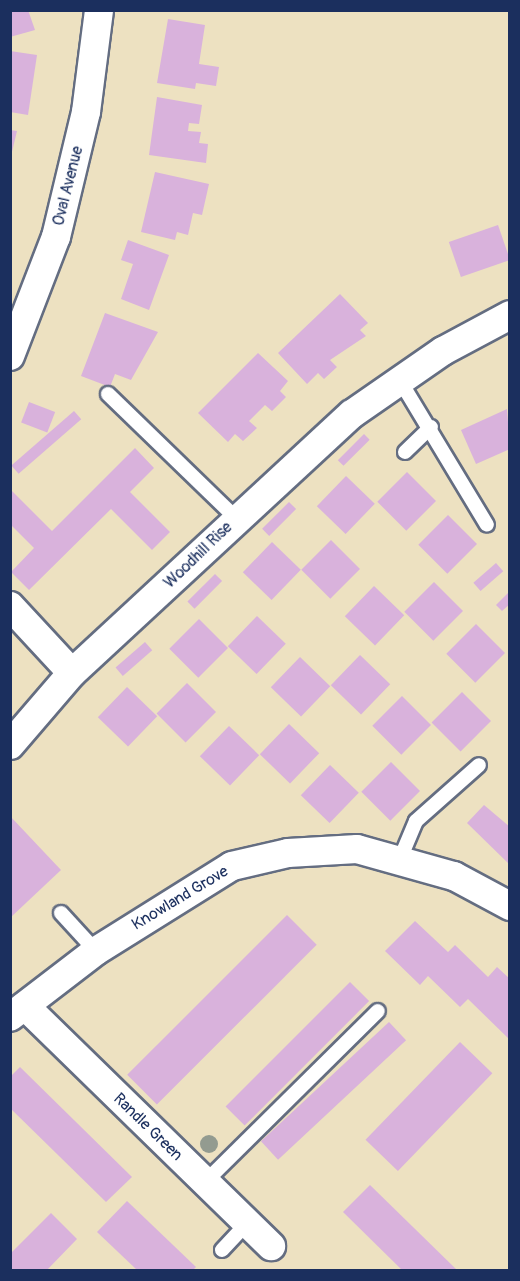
<!DOCTYPE html>
<style>
body{margin:0}
#map{position:relative;width:520px;height:1281px;overflow:hidden;background:#ede1c1;font-family:Pangolin,sans-serif}
div>[style]{position:absolute}
.building>*{inset:0;background:#d9b2dc;transform-origin:0 0}
.roads{filter:drop-shadow(2px 0 #646d81) drop-shadow(-2px 0 #646d81) drop-shadow(0 2px #646d81) drop-shadow(0 -2px #646d81)}
.service>*{height:14px;margin:-7px;padding:0 7px;transform-origin:7px;border-radius:7px;background:#fff}
.minor>*{height:28px;margin:-14px;padding:0 14px;transform-origin:14px;border-radius:14px;background:#fff}
.trees>*{width:18px;height:18px;margin:-9px;border-radius:50%;background:#939b90}
span{translate:-50% -50%;white-space:nowrap;text-align:center;line-height:1.15;-webkit-text-stroke:4.5px #fff;paint-order:stroke}
.street-label{font-size:16px;color:#1b2f5e}
.frame{position:absolute;inset:0;border:12px solid #1b2f5e;pointer-events:none}
</style>
<div id="map">
<div class="building">
<i style="clip-path:polygon(10px 10px,28px 10px,35px 30px,10px 37px)"></i>
<i style="clip-path:polygon(168px 19px,205px 25px,199px 64px,219px 67px,216px 86px,196px 83px,195px 89px,157px 83px)"></i>
<i style="clip-path:polygon(10px 51px,37px 55px,28px 115px,10px 112px)"></i>
<i style="clip-path:polygon(157px 97px,202px 105px,199px 124px,189px 123px,188px 131px,201px 132px,199px 143px,208px 144px,206px 163px,149px 155px)"></i>
<i style="clip-path:polygon(10px 130px,17px 131px,11px 156px,10px 156px)"></i>
<i style="clip-path:polygon(155px 172px,209px 184px,202px 215px,193px 213px,188px 235px,177px 232px,175px 240px,141px 232px)"></i>
<i style="left:498px;top:225px;width:37px;height:52px;rotate:71deg"></i>
<i style="clip-path:polygon(128px 240px,169px 255px,149px 310px,121px 299px,133px 264px,121px 260px)"></i>
<i style="clip-path:polygon(340px 294px,368px 323px,360px 330px,366px 336px,330px 360px,337px 367px,324px 379px,318px 373px,307px 384px,278px 353px)"></i>
<i style="clip-path:polygon(105px 313px,158px 332px,131px 380px,115px 374px,110px 387px,81px 376px)"></i>
<i style="clip-path:polygon(258px 353px,288px 381px,280px 391px,286px 397px,272px 411px,265px 405px,249px 421px,257px 428px,243px 441px,235px 434px,228px 442px,198px 413px)"></i>
<i style="left:29px;top:402px;width:28px;height:22px;rotate:21deg"></i>
<i style="clip-path:polygon(507px 409px,510px 449px,476px 464px,461px 430px)"></i>
<i style="left:74px;top:411px;width:11px;height:83px;rotate:49deg"></i>
<i style="left:364px;top:434px;width:8px;height:37px;rotate:45deg"></i>
<i style="clip-path:polygon(135px 448px,154px 468px,130px 492px,170px 532px,152px 550px,111px 509px,29px 590px,11px 572px,34px 548px,10px 524px,10px 489px,52px 531px)"></i>
<i style="left:407px;top:472px;width:41px;height:42px;rotate:45deg"></i>
<i style="left:346px;top:476px;width:40px;height:42px;rotate:44deg"></i>
<i style="left:289px;top:502px;width:10px;height:38px;rotate:45deg"></i>
<i style="left:448px;top:515px;width:41px;height:42px;rotate:45deg"></i>
<i style="left:331px;top:540px;width:41px;height:42px;rotate:45deg"></i>
<i style="left:272px;top:542px;width:40px;height:42px;rotate:44deg"></i>
<i style="left:496px;top:563px;width:11px;height:30px;rotate:49deg"></i>
<i style="left:215px;top:574px;width:10px;height:39px;rotate:45deg"></i>
<i style="left:434px;top:582px;width:41px;height:42px;rotate:45deg"></i>
<i style="left:374px;top:586px;width:42px;height:42px;rotate:44deg"></i>
<i style="clip-path:polygon(510px 591px,510px 604px,502px 611px,496px 605px)"></i>
<i style="left:257px;top:616px;width:40px;height:42px;rotate:44deg"></i>
<i style="left:199px;top:619px;width:41px;height:42px;rotate:45deg"></i>
<i style="left:476px;top:624px;width:41px;height:42px;rotate:45deg"></i>
<i style="left:145px;top:642px;width:11px;height:39px;rotate:49deg"></i>
<i style="left:360px;top:655px;width:42px;height:42px;rotate:44deg"></i>
<i style="left:300px;top:657px;width:42px;height:42px;rotate:44deg"></i>
<i style="left:187px;top:683px;width:41px;height:43px;rotate:45deg"></i>
<i style="left:127px;top:687px;width:42px;height:42px;rotate:44deg"></i>
<i style="left:462px;top:692px;width:41px;height:43px;rotate:45deg"></i>
<i style="left:402px;top:696px;width:41px;height:42px;rotate:45deg"></i>
<i style="left:289px;top:724px;width:42px;height:42px;rotate:44deg"></i>
<i style="left:229px;top:726px;width:42px;height:42px;rotate:44deg"></i>
<i style="left:391px;top:762px;width:41px;height:42px;rotate:45deg"></i>
<i style="left:330px;top:765px;width:40px;height:42px;rotate:44deg"></i>
<i style="clip-path:polygon(484px 805px,510px 827px,510px 865px,467px 823px)"></i>
<i style="clip-path:polygon(10px 816px,61px 870px,10px 918px)"></i>
<i style="left:287px;top:915px;width:42px;height:226px;rotate:45deg"></i>
<i style="clip-path:polygon(415px 921px,448px 952px,455px 945px,488px 977px,497px 967px,510px 979px,510px 1040px,468px 999px,460px 1007px,428px 976px,420px 985px,385px 951px)"></i>
<i style="left:350px;top:982px;width:27px;height:176px;rotate:45deg"></i>
<i style="left:389px;top:1022px;width:25px;height:175px;rotate:47deg"></i>
<i style="left:460px;top:1042px;width:45px;height:136px;rotate:44deg"></i>
<i style="clip-path:polygon(20px 1067px,132px 1177px,106px 1202px,10px 1108px,10px 1077px)"></i>
<i style="clip-path:polygon(370px 1185px,457px 1270px,402px 1270px,343px 1212px)"></i>
<i style="clip-path:polygon(127px 1201px,196px 1267px,193px 1270px,137px 1270px,97px 1232px)"></i>
<i style="clip-path:polygon(51px 1213px,77px 1239px,47px 1270px,10px 1270px,10px 1254px)"></i>
</div>
<div class="roads">
<div class="service">
<i style="left:399px;top:379px;width:170px;rotate:58.9deg"></i>
<i style="left:108px;top:394px;width:178px;rotate:44.1deg"></i>
<i style="left:405px;top:452px;width:36px;rotate:-44deg"></i>
<i style="left:400px;top:859px;width:41px;rotate:-67.2deg"></i>
<i style="left:416px;top:821px;width:84px;rotate:-41.6deg"></i>
<i style="left:61px;top:913px;width:52px;rotate:47.4deg"></i>
<i style="left:205px;top:1182px;width:243px;rotate:-44.7deg"></i>
<i style="left:222px;top:1250px;width:37px;rotate:-47deg"></i>
</div>
<div class="minor">
<i style="left:10px;top:356px;width:128px;rotate:-68.9deg"></i>
<i style="left:56px;top:237px;width:129px;rotate:-76.5deg"></i>
<i style="left:86px;top:112px;width:103px;rotate:-82.7deg"></i>
<i style="left:10px;top:606px;width:91px;rotate:47.2deg"></i>
<i style="left:10px;top:745px;width:95px;rotate:-49.3deg"></i>
<i style="left:72px;top:673px;width:381px;rotate:-42.8deg"></i>
<i style="left:352px;top:414px;width:111px;rotate:-34.7deg"></i>
<i style="left:443px;top:351px;width:76px;rotate:-28.2deg"></i>
<i style="left:25px;top:1006px;width:344px;rotate:44.3deg"></i>
<i style="left:10px;top:1017px;width:108px;rotate:-37.5deg"></i>
<i style="left:96px;top:951px;width:160px;rotate:-32deg"></i>
<i style="left:232px;top:866px;width:57px;rotate:-13.1deg"></i>
<i style="left:288px;top:853px;width:69px;rotate:-3.3deg"></i>
<i style="left:357px;top:849px;width:101px;rotate:15.6deg"></i>
<i style="left:454px;top:876px;width:64px;rotate:28.2deg"></i>
</div>
</div>
<div class="trees">
<i style="left:209px;top:1144px"></i>
</div>
<div class="street-label">
<span style="left:68px;top:186px;rotate:-76deg">Oval Avenue</span>
<span style="left:198px;top:555px;rotate:-44deg">Woodhill Rise</span>
<span style="left:180px;top:898px;rotate:-31deg">Knowland Grove</span>
<span style="left:148px;top:1127px;rotate:44deg">Randle Green</span>
</div>
<div class="frame"></div>
</div>
